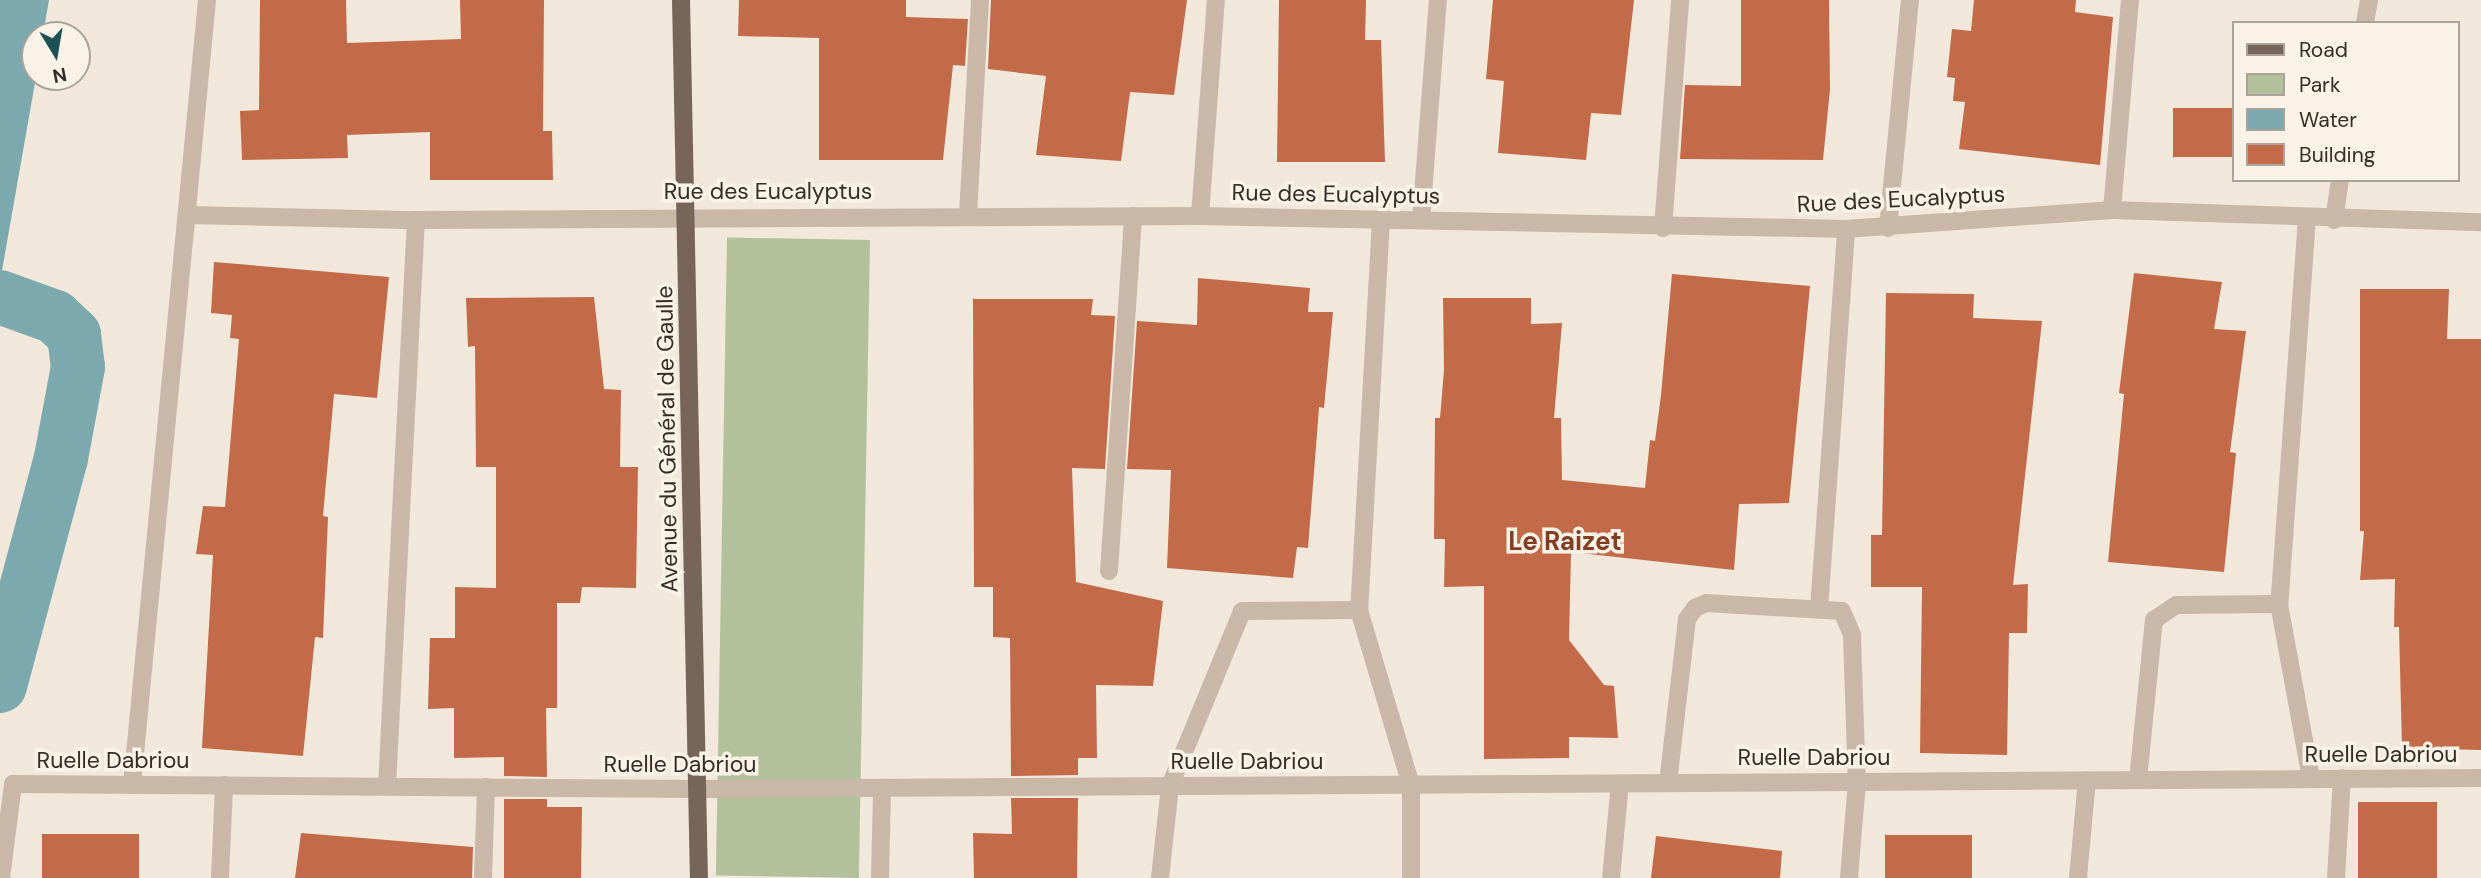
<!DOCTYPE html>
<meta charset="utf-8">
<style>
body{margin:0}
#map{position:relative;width:2481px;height:878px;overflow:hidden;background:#f1e8db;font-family:"DM Sans",sans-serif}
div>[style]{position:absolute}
.green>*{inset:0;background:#b2c09c;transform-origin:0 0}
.water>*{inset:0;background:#7ba9ad}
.canal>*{height:54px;margin:-27px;padding:0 27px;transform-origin:27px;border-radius:27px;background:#7ba9ad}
.building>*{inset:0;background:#c36b48;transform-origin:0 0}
.minor>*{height:18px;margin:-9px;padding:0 9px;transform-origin:9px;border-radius:9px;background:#c9b8a7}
.major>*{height:18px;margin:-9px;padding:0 9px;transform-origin:9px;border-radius:9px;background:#776559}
span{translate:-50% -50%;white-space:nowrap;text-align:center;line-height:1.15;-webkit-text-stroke:7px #f9f2e7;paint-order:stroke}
.street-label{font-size:23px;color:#362d28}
.quarter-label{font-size:26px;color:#823e23;font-weight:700}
.legend{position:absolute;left:2232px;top:21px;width:228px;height:161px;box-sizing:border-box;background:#f9f2e7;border:2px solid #aba39b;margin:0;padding:9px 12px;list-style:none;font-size:21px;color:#362d28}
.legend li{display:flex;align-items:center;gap:14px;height:35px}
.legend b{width:35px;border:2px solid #aba39b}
.north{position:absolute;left:21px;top:21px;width:70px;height:70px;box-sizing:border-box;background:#f9f2e7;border:2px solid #aba39b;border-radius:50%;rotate:169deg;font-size:19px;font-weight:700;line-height:28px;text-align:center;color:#362d28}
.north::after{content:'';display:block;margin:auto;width:24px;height:32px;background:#1e5056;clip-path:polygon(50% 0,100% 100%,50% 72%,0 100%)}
</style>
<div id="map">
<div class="green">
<i style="left:870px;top:240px;width:638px;height:143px;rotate:91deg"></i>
</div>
<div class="water">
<i style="clip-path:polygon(0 0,49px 0,43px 35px,35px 35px,36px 77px,0 282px)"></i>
</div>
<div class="canal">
<i style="left:0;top:297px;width:59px;rotate:20deg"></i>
<i style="left:55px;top:317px;width:26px;rotate:43deg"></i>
<i style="left:74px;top:335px;width:32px;rotate:83deg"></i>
<i style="left:78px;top:367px;width:93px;rotate:100.6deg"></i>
<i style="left:61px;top:458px;width:236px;rotate:105deg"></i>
</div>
<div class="building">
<i style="clip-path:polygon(260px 0,346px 0,347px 43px,461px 39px,460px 0,544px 0,543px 131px,552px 131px,553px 180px,430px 180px,430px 132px,347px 135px,348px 158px,242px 160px,240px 111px,259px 110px)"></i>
<i style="clip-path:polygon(739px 0,906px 0,906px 17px,968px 19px,965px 66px,953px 65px,943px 160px,819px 160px,819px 38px,738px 36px)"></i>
<i style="clip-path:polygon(991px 0,1187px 0,1174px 95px,1130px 92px,1121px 161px,1036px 155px,1046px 76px,988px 69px)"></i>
<i style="clip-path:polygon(1279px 0,1366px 0,1365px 40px,1381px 40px,1385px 162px,1277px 162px)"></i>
<i style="clip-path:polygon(1493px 0,1634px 0,1621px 115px,1591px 113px,1586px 160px,1498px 153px,1504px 81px,1486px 79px)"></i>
<i style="clip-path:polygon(1741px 0,1829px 0,1830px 89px,1823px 160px,1680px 159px,1685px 85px,1741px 86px)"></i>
<i style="clip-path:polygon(1974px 0,2076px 0,2075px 12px,2113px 17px,2100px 165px,1959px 149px,1965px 102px,1953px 101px,1955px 78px,1947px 77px,1952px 29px,1971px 31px)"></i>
<i style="left:2234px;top:108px;width:49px;height:61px;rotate:90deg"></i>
<i style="clip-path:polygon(214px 262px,389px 277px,377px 398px,334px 394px,323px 516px,328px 517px,323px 638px,315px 637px,303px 756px,202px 748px,213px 555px,196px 554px,203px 506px,225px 507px,239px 339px,230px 338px,232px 315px,211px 313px)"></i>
<i style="clip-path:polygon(2134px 273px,2222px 282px,2214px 329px,2246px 331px,2230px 452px,2236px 453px,2224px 572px,2108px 562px,2124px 394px,2119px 393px)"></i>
<i style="clip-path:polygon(1672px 274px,1810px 286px,1789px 503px,1739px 504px,1734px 570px,1571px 552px,1569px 640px,1604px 685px,1614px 686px,1618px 738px,1569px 737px,1569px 758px,1484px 759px,1484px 586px,1444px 587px,1445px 539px,1434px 539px,1435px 418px,1440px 418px,1444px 370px,1443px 298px,1531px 298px,1531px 324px,1562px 323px,1554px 418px,1561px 418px,1562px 480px,1645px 488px,1650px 440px,1655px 441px,1661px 395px)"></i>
<i style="clip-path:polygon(1198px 278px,1310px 288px,1308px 312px,1333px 312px,1324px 408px,1319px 407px,1318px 421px,1308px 548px,1297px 547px,1293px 578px,1167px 568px,1171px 470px,1127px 469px,1137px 321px,1197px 325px)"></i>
<i style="clip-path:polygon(2360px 289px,2449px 289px,2447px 339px,2481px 339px,2481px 750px,2402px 748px,2399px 627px,2394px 627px,2395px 579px,2360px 580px,2364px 531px,2360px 531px)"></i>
<i style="clip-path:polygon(1886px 293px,1974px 294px,1973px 318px,2042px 321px,2013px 585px,2028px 584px,2027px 633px,2009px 633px,2007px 755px,1920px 753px,1922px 587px,1871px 587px,1871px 535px,1882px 535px)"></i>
<i style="clip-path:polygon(594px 297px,604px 389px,621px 390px,620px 467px,638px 467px,636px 588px,582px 587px,580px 603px,557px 603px,557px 708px,546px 708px,547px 777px,504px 776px,504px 757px,454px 758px,454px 708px,428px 709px,430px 638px,455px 638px,455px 587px,496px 588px,496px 467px,476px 467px,475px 346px,468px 347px,466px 298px)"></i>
<i style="clip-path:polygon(973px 299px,1093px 299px,1091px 315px,1115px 316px,1105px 469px,1072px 468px,1076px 582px,1163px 601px,1153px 686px,1096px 685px,1097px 758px,1078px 758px,1078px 775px,1011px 776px,1010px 638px,993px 637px,993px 587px,974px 587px)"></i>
<i style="clip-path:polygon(1011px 798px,1078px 798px,1077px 878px,974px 878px,973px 833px,1012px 834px)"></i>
<i style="clip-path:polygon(504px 799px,547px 799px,547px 807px,582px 807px,581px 878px,504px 878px)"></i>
<i style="left:2358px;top:802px;width:79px;height:76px"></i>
<i style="clip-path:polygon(301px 833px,473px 847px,472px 878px,295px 878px)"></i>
<i style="left:42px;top:834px;width:97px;height:44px"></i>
<i style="left:1885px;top:835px;width:87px;height:43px"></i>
<i style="clip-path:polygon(1656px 836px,1782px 851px,1780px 878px,1651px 878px)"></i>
</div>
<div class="minor">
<i style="left:2365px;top:23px;width:23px;rotate:-80deg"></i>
<i style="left:2112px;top:210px;width:211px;rotate:-85.1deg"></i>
<i style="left:188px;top:215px;width:228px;rotate:1.3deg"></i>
<i style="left:416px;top:220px;width:784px;rotate:-0.29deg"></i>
<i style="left:1200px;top:216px;width:646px;rotate:1.15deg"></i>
<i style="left:1846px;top:229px;width:267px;rotate:-4.1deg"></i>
<i style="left:2112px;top:210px;width:369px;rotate:1.9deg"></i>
<i style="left:968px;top:215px;width:215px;rotate:-86.8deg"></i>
<i style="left:1200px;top:216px;width:217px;rotate:-85.8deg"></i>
<i style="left:2307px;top:218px;width:387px;rotate:94.1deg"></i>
<i style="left:2279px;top:604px;width:177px;rotate:79.6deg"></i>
<i style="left:1381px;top:220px;width:391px;rotate:93.2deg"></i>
<i style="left:1359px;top:610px;width:183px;rotate:73.5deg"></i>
<i style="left:1411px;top:785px;width:93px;rotate:90deg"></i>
<i style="left:1421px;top:220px;width:221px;rotate:-85.6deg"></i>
<i style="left:2334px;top:220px;width:40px;rotate:-81.5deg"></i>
<i style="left:1663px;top:228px;width:229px;rotate:-85.7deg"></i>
<i style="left:1888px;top:228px;width:229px;rotate:-84.5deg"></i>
<i style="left:1109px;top:571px;width:356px;rotate:-86.1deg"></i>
<i style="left:1819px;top:609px;width:381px;rotate:-85.9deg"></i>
<i style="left:2138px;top:780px;width:161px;rotate:-84.3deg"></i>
<i style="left:2154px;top:620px;width:27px;rotate:-34deg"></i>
<i style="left:2176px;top:605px;width:103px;rotate:-0.6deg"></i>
<i style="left:1668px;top:783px;width:165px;rotate:-83.4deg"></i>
<i style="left:1687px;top:619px;width:14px;rotate:-54deg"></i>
<i style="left:1695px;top:608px;width:12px;rotate:-24deg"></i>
<i style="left:1706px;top:603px;width:136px;rotate:3.4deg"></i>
<i style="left:1842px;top:611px;width:26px;rotate:67deg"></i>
<i style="left:1852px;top:635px;width:147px;rotate:88.1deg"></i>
<i style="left:1857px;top:782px;width:96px;rotate:94.8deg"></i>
<i style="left:132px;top:785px;width:789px;rotate:-84.54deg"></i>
<i style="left:387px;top:786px;width:567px;rotate:-87.07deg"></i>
<i style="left:1px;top:878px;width:95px;rotate:-82.7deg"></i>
<i style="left:13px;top:784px;width:686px;rotate:0.42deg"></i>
<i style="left:699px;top:789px;width:1782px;rotate:-0.35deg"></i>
<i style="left:220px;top:878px;width:93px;rotate:-87.5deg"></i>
<i style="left:483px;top:878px;width:91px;rotate:-88.1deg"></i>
<i style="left:880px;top:878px;width:90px;rotate:-88.7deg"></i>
<i style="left:1160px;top:878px;width:93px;rotate:-83.8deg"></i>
<i style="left:1170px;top:786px;width:189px;rotate:-67.6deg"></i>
<i style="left:1242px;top:611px;width:117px;rotate:-0.5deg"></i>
<i style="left:1611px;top:878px;width:95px;rotate:-84.6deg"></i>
<i style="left:2078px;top:878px;width:98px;rotate:-84.8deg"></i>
<i style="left:2336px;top:878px;width:100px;rotate:-86.6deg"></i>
</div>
<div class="major">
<i style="left:681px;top:0;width:878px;rotate:88.83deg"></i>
</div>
<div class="street-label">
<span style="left:768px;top:191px">Rue des Eucalyptus</span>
<span style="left:1336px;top:194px;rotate:1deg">Rue des Eucalyptus</span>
<span style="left:1901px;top:199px;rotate:-3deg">Rue des Eucalyptus</span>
<span style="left:667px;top:439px;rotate:-91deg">Avenue du Général de Gaulle</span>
<span style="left:2381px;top:754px">Ruelle Dabriou</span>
<span style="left:1814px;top:757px">Ruelle Dabriou</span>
<span style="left:113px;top:760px">Ruelle Dabriou</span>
<span style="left:1247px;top:761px">Ruelle Dabriou</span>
<span style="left:680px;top:764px">Ruelle Dabriou</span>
</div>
<div class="quarter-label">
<span style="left:1565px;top:542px">Le Raizet</span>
</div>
<ul class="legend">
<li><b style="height:9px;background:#776559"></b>Road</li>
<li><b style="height:19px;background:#b2c09c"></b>Park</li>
<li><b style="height:19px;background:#7ba9ad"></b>Water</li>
<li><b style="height:19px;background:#c36b48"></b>Building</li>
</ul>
<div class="north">N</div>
</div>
